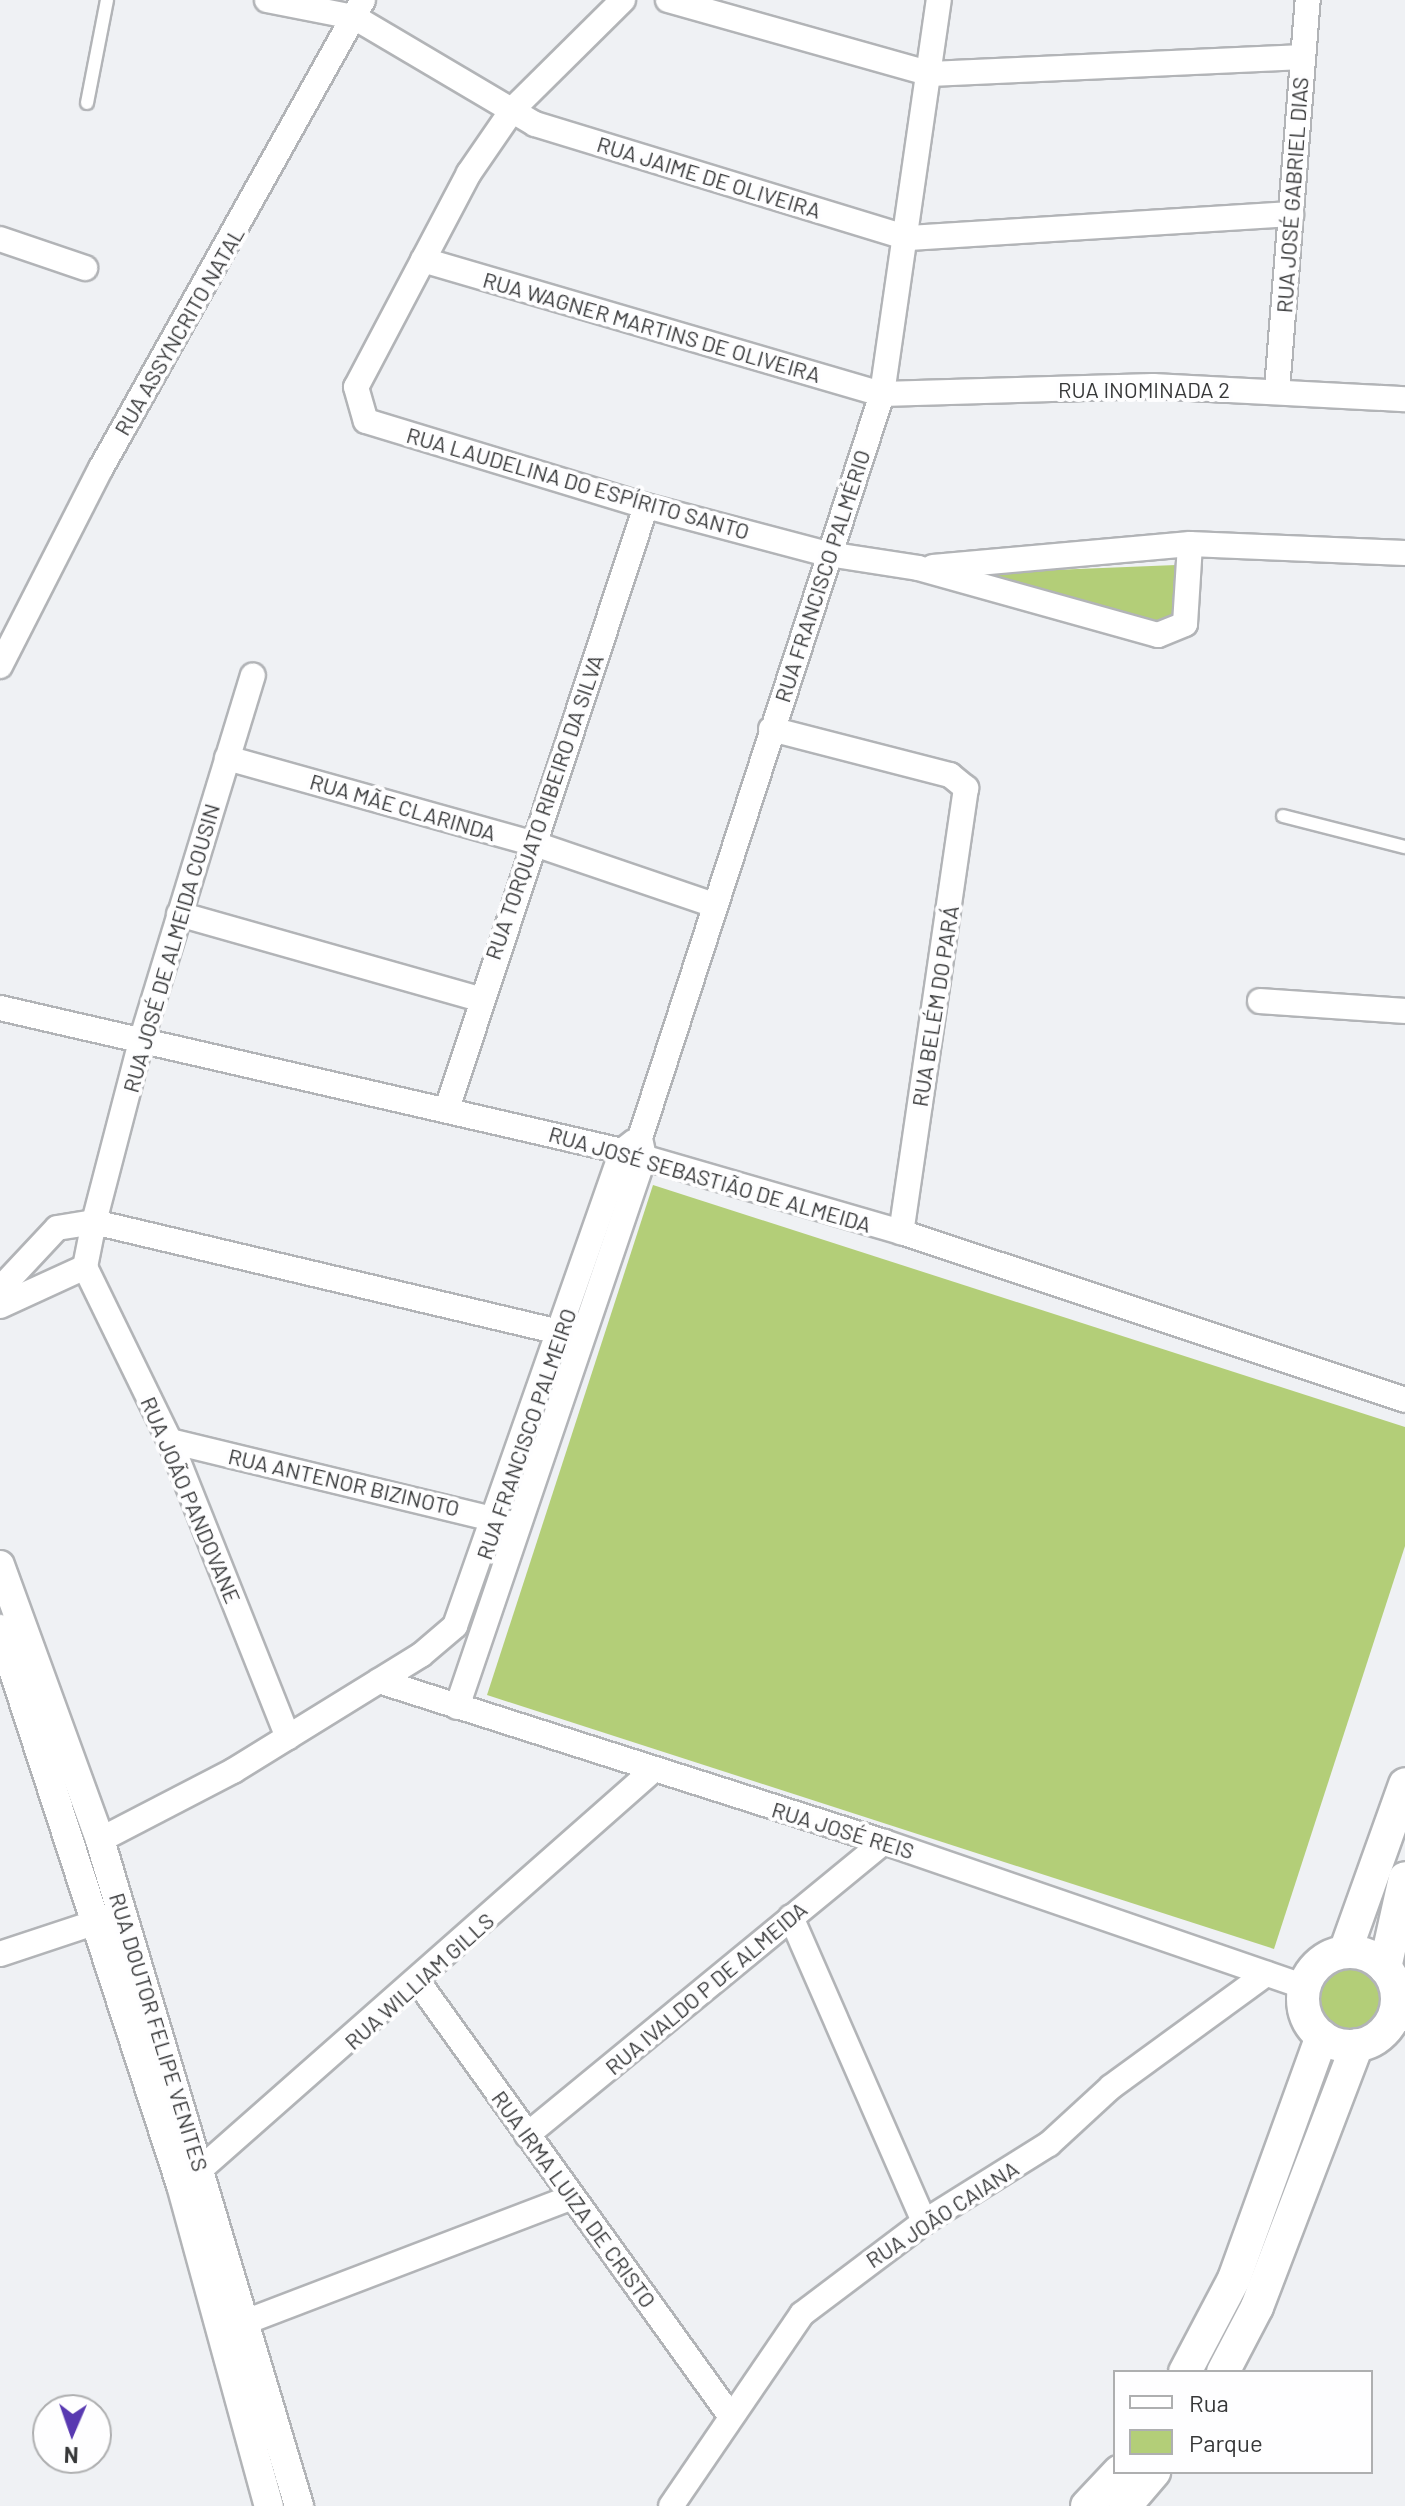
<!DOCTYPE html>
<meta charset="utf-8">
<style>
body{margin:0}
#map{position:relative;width:1405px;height:2506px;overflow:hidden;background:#eff1f4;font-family:Barlow,sans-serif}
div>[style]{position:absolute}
.green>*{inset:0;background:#b3ce78}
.round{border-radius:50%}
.roads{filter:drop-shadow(2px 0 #b2b4b7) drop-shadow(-2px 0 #b2b4b7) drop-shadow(0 2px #b2b4b7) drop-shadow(0 -2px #b2b4b7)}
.service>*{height:12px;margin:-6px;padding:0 6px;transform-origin:6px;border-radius:6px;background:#fff}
.minor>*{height:24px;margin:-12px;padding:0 12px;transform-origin:12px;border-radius:12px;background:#fff}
.tertiary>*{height:28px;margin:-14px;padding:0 14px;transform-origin:14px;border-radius:14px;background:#fff}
.secondary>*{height:32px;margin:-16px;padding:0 16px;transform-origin:16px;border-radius:16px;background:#fff}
.secondary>.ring{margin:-16px;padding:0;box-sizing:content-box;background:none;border:32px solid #fff;border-radius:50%}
span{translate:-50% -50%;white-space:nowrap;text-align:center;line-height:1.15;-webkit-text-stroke:8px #fefeff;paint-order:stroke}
.street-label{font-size:22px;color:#373839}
.legend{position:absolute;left:1113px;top:2370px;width:260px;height:104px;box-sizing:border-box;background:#fefeff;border:2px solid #aeafb0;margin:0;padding:10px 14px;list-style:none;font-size:24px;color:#373839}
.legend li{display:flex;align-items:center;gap:16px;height:40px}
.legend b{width:40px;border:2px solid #aeafb0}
.north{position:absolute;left:32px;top:2394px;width:80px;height:80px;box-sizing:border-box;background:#fefeff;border:2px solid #aeafb0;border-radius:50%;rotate:182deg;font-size:22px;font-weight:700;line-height:32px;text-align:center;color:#373839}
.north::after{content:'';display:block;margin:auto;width:28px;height:36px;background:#5839b1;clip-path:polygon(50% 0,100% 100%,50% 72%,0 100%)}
</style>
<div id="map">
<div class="green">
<i style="clip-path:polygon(1176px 565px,1178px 611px,1163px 626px,958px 574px)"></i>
<i style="clip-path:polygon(653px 1185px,1405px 1427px,1405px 1546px,1274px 1949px,487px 1695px)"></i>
<i class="round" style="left:1312px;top:1961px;width:76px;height:76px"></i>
</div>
<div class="roads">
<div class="service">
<i style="left:87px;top:103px;width:105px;rotate:-79deg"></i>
<i style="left:1283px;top:816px;width:126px;rotate:14.3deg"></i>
</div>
<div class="minor">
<i style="left:267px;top:0;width:89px;rotate:11.1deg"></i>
<i style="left:354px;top:17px;width:210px;rotate:30.6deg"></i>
<i style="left:535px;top:124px;width:391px;rotate:17deg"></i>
<i style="left:909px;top:238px;width:383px;rotate:-3.6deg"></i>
<i style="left:623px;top:0;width:155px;rotate:135.3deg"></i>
<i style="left:513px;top:109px;width:78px;rotate:124.5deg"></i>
<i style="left:469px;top:173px;width:242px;rotate:117.8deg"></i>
<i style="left:356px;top:387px;width:35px;rotate:74deg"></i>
<i style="left:366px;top:421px;width:293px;rotate:16.9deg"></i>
<i style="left:646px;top:506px;width:188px;rotate:14.8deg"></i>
<i style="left:828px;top:554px;width:91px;rotate:8.8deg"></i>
<i style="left:918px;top:568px;width:249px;rotate:15.6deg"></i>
<i style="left:1158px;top:635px;width:29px;rotate:-22deg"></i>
<i style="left:1185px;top:624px;width:80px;rotate:-86.4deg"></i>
<i style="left:668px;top:0;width:273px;rotate:15.7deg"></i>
<i style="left:931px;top:74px;width:372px;rotate:-2.6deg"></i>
<i style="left:0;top:239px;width:90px;rotate:18.8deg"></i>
<i style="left:423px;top:260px;width:478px;rotate:16.3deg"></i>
<i style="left:882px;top:394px;width:271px;rotate:-1.7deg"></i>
<i style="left:1153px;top:386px;width:252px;rotate:3deg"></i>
<i style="left:1277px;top:390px;width:391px;rotate:-85.5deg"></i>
<i style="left:933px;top:567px;width:258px;rotate:-5.1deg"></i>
<i style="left:1190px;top:544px;width:215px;rotate:2.4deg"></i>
<i style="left:0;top:666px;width:222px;rotate:-63deg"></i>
<i style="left:101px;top:468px;width:536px;rotate:-60.76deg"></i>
<i style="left:771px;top:729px;width:185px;rotate:14.4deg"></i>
<i style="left:950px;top:775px;width:21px;rotate:39deg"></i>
<i style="left:966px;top:788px;width:449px;rotate:98.3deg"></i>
<i style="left:227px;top:758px;width:317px;rotate:15.6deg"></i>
<i style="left:532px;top:843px;width:192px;rotate:18.8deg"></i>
<i style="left:179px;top:914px;width:312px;rotate:15.8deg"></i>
<i style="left:1260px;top:1001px;width:145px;rotate:3.9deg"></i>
<i style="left:0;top:1008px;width:638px;rotate:12.95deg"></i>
<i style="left:622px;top:1151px;width:291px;rotate:16.2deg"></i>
<i style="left:901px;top:1232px;width:531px;rotate:18.43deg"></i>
<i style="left:447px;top:1109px;width:635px;rotate:-71.74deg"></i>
<i style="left:85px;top:1267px;width:194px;rotate:64deg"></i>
<i style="left:170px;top:1441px;width:319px;rotate:68.3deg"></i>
<i style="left:0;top:1289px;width:83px;rotate:-46.9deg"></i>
<i style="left:57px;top:1228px;width:37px;rotate:-9deg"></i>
<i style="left:94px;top:1222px;width:190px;rotate:-75.4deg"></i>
<i style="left:142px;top:1038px;width:379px;rotate:-73deg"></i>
<i style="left:0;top:1306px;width:94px;rotate:-24.6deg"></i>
<i style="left:85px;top:1267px;width:46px;rotate:-78.7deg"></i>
<i style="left:94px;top:1222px;width:494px;rotate:13.3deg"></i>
<i style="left:170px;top:1441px;width:350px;rotate:13.6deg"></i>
<i style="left:379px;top:1681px;width:530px;rotate:17.68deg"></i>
<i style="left:884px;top:1842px;width:444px;rotate:19deg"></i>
<i style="left:457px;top:1707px;width:581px;rotate:-71.22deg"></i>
<i style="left:644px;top:1157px;width:19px;rotate:-102deg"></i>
<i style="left:640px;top:1138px;width:782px;rotate:-71.98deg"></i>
<i style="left:882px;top:394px;width:398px;rotate:-81.8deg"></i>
<i style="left:100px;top:1840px;width:150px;rotate:-27.4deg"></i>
<i style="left:233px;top:1771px;width:221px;rotate:-31.7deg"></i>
<i style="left:421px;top:1655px;width:45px;rotate:-40.5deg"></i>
<i style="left:455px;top:1626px;width:504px;rotate:-70.63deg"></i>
<i style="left:622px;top:1151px;width:16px;rotate:-38deg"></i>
<i style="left:791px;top:1917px;width:333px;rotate:66.4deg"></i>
<i style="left:0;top:1954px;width:118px;rotate:-18.3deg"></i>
<i style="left:419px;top:1983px;width:531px;rotate:54.27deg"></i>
<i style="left:527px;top:2135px;width:462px;rotate:-39.4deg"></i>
<i style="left:186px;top:2182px;width:621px;rotate:-41.41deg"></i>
<i style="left:227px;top:2329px;width:369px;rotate:-20.9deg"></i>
<i style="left:671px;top:2506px;width:232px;rotate:-55.7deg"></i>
<i style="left:802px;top:2314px;width:153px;rotate:-37deg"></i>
<i style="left:924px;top:2222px;width:147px;rotate:-32deg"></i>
<i style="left:1049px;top:2144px;width:84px;rotate:-42.6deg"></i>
<i style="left:1111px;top:2087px;width:192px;rotate:-36.1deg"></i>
</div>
<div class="tertiary">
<i style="left:0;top:1565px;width:293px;rotate:70deg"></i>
<i style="left:100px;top:1840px;width:695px;rotate:73.36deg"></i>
<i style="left:0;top:1629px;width:585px;rotate:71.97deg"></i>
<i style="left:181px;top:2185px;width:333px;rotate:74.7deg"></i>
<i style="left:1396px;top:1989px;width:9px;rotate:6deg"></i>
<i style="left:1393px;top:2016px;width:12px;rotate:5deg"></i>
</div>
<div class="secondary">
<i style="left:1345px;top:1952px;width:178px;rotate:-70.3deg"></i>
<i class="ring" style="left:1303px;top:1952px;width:62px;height:62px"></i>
<i style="left:1385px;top:1968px;width:92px;rotate:-77.5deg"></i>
<i style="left:1185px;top:2372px;width:105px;rotate:-62.2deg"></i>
<i style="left:1234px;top:2279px;width:258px;rotate:-70.1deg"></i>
<i style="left:1223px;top:2372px;width:73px;rotate:-62.4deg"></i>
<i style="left:1257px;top:2307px;width:280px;rotate:-69.1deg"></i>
<i style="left:1087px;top:2506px;width:47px;rotate:-46.7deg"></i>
<i style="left:1125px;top:2506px;width:45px;rotate:-49.5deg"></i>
</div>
</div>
<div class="street-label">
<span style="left:709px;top:177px;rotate:17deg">RUA JAIME DE OLIVEIRA</span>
<span style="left:1292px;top:195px;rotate:-86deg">RUA JOSÉ GABRIEL DIAS</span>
<span style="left:652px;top:327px;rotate:16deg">RUA WAGNER MARTINS DE OLIVEIRA</span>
<span style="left:179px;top:331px;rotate:-60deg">RUA ASSYNCRITO NATAL</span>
<span style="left:1144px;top:390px">RUA INOMINADA 2</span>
<span style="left:578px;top:483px;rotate:16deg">RUA LAUDELINA DO ESPÍRITO SANTO</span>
<span style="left:822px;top:576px;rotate:-72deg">RUA FRANCISCO PALMÉRIO</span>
<span style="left:403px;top:807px;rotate:16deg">RUA MÃE CLARINDA</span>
<span style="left:544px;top:807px;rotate:-71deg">RUA TORQUATO RIBEIRO DA SILVA</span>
<span style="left:171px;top:948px;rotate:-74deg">RUA JOSÉ DE ALMEIDA COUSIN</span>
<span style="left:935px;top:1006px;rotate:-81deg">RUA BELÉM DO PARÁ</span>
<span style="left:710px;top:1179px;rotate:16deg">RUA JOSÉ SEBASTIÃO DE ALMEIDA</span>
<span style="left:526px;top:1434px;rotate:-71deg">RUA FRANCISCO PALMEIRO</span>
<span style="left:344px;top:1482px;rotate:13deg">RUA ANTENOR BIZINOTO</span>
<span style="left:191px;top:1500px;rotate:67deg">RUA JOÃO PANDOVANE</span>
<span style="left:843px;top:1830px;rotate:17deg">RUA JOSÉ REIS</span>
<span style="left:419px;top:1981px;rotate:-42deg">RUA WILLIAM GILLS</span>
<span style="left:706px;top:1988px;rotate:-40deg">RUA IVALDO P DE ALMEIDA</span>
<span style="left:159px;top:2032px;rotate:73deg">RUA DOUTOR FELIPE VENITES</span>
<span style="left:574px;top:2199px;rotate:54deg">RUA IRMA LUIZA DE CRISTO</span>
<span style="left:942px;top:2214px;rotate:-33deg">RUA JOÃO CAIANA</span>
</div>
<ul class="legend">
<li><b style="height:10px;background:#fff"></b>Rua</li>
<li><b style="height:22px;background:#b3ce78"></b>Parque</li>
</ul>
<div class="north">N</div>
</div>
